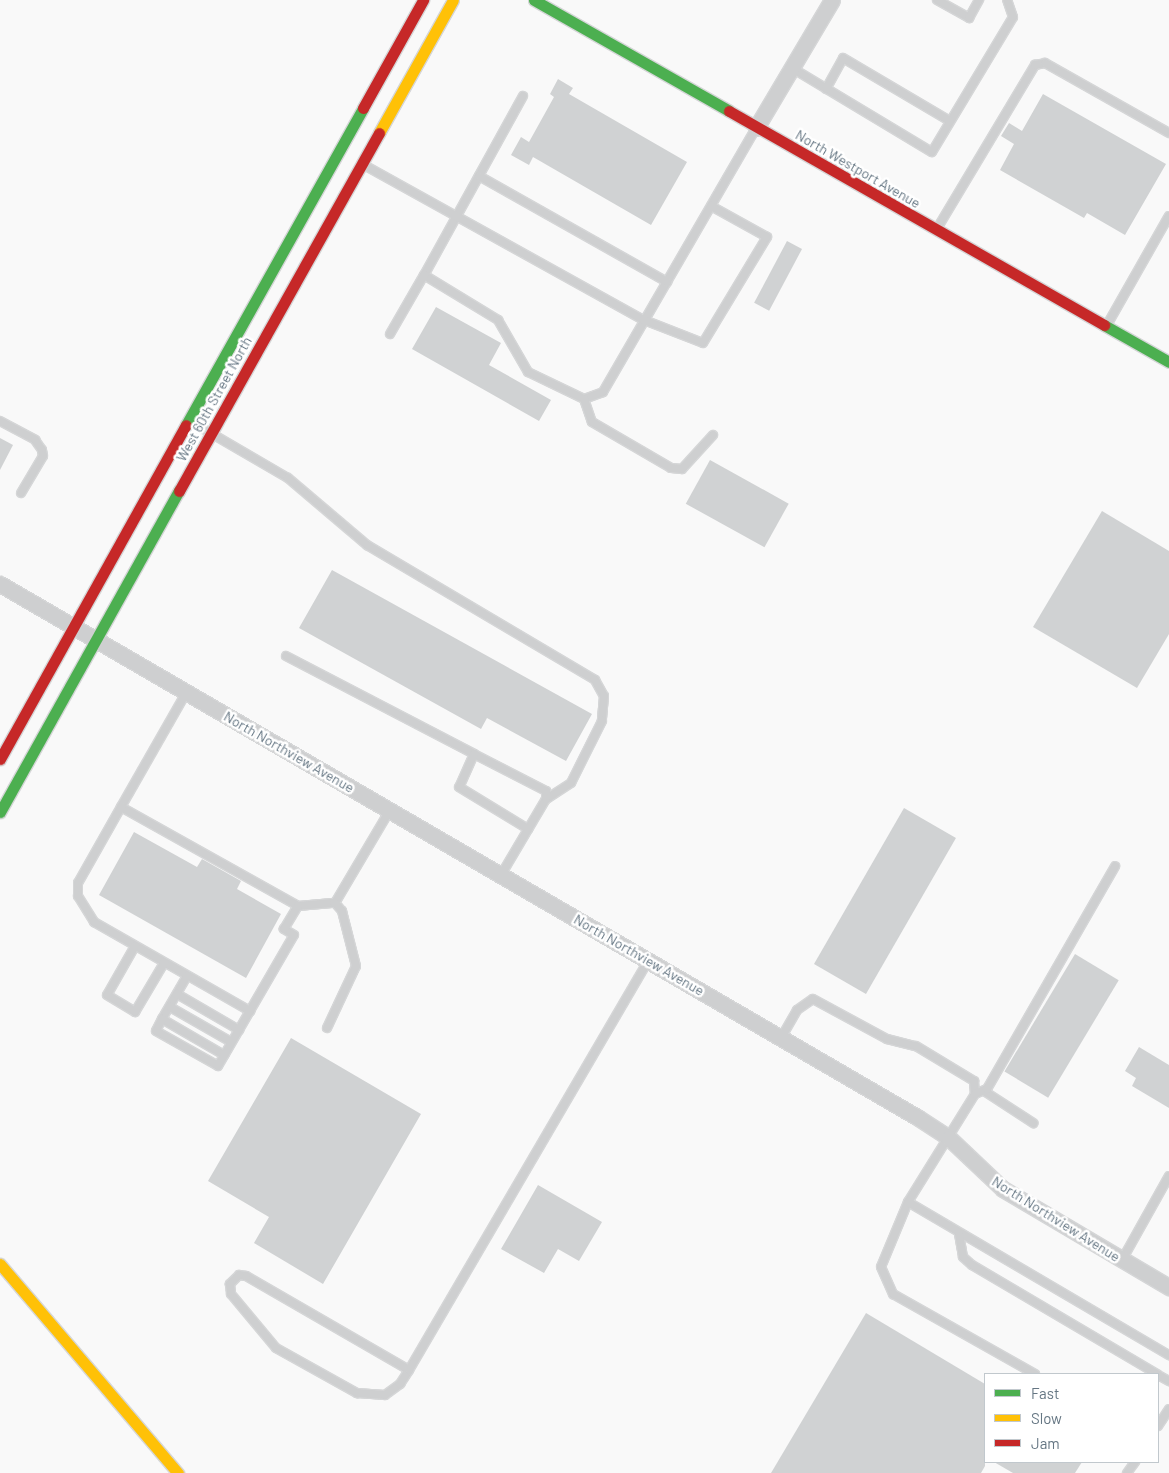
<!DOCTYPE html>
<style>
body{margin:0}
#map{position:relative;width:1169px;height:1473px;overflow:hidden;background:#f9f9f9;font-family:Barlow,sans-serif}
div>[style]{position:absolute}
.building>*{inset:0;background:#d0d2d3;transform-origin:0 0}
.roads{filter:drop-shadow(1px 0 #d5d6d7) drop-shadow(-1px 0 #d5d6d7) drop-shadow(0 1px #d5d6d7) drop-shadow(0 -1px #d5d6d7)}
.lane>*{height:8px;margin:-4px;padding:0 4px;transform-origin:4px;border-radius:4px;background:#cecfd0}
.street>*{height:15px;margin:-7.5px;padding:0 7.5px;transform-origin:7.5px;border-radius:7.5px;background:#cecfd0}
.fast>*{height:11px;margin:-5.5px;padding:0 5.5px;transform-origin:5.5px;border-radius:5.5px;background:#4caf50}
.slow>*{height:11px;margin:-5.5px;padding:0 5.5px;transform-origin:5.5px;border-radius:5.5px;background:#ffc107}
.jam>*{height:11px;margin:-5.5px;padding:0 5.5px;transform-origin:5.5px;border-radius:5.5px;background:#c62828}
span{translate:-50% -50%;white-space:nowrap;text-align:center;line-height:1.15;-webkit-text-stroke:5px #fff;paint-order:stroke}
.street-label{font-size:14px;color:#657683}
.legend{position:absolute;left:984px;top:1373px;width:175px;height:90px;box-sizing:border-box;background:#fff;border:1px solid #c1c8cd;margin:0;padding:6px 9px;list-style:none;font-size:15px;color:#657683}
.legend li{display:flex;align-items:center;gap:10px;height:25px}
.legend b{width:25px;border:1px solid #c1c8cd}
</style>
<div id="map">
<div class="building">
<i style="clip-path:polygon(558px 79px,573px 88px,569px 94px,687px 162px,651px 225px,533px 157px,529px 165px,511px 155px,521px 137px,529px 142px,554px 97px,550px 94px)"></i>
<i style="clip-path:polygon(1043px 94px,1166px 164px,1125px 235px,1087px 213px,1084px 218px,1000px 170px,1014px 144px,1001px 136px,1009px 123px,1022px 131px)"></i>
<i style="left:787px;top:241px;width:17px;height:70px;rotate:28deg"></i>
<i style="clip-path:polygon(436px 307px,501px 343px,489px 365px,551px 400px,539px 421px,412px 349px)"></i>
<i style="clip-path:polygon(0 438px,13px 445px,0 470px)"></i>
<i style="left:710px;top:460px;width:90px;height:50px;rotate:29deg"></i>
<i style="clip-path:polygon(1102px 511px,1169px 551px,1169px 634px,1137px 688px,1033px 627px)"></i>
<i style="clip-path:polygon(332px 570px,592px 714px,566px 761px,487px 718px,481px 729px,299px 628px)"></i>
<i style="left:904px;top:808px;width:60px;height:180px;rotate:30deg"></i>
<i style="clip-path:polygon(134px 832px,197px 867px,202px 859px,241px 881px,237px 889px,281px 914px,246px 978px,99px 895px)"></i>
<i style="left:1075px;top:954px;width:51px;height:137px;rotate:31deg"></i>
<i style="clip-path:polygon(291px 1038px,421px 1114px,323px 1284px,254px 1243px,269px 1217px,208px 1181px)"></i>
<i style="clip-path:polygon(1139px 1047px,1169px 1065px,1169px 1108px,1132px 1086px,1136px 1078px,1125px 1071px)"></i>
<i style="clip-path:polygon(538px 1185px,602px 1222px,579px 1261px,558px 1249px,544px 1273px,501px 1249px)"></i>
<i style="clip-path:polygon(866px 1313px,985px 1384px,985px 1466px,981px 1473px,771px 1473px)"></i>
<i style="clip-path:polygon(994px 1462px,1082px 1462px,1075px 1473px,1013px 1473px)"></i>
</div>
<div class="roads">
<div class="lane">
<i style="left:937px;top:0;width:37px;rotate:29deg"></i>
<i style="left:969px;top:18px;width:21px;rotate:-61deg"></i>
<i style="left:792px;top:68px;width:163px;rotate:31deg"></i>
<i style="left:932px;top:152px;width:157px;rotate:-59deg"></i>
<i style="left:1013px;top:17px;width:18px;rotate:-109deg"></i>
<i style="left:826px;top:89px;width:35px;rotate:-61deg"></i>
<i style="left:843px;top:58px;width:124px;rotate:30.5deg"></i>
<i style="left:523px;top:96px;width:205px;rotate:118.9deg"></i>
<i style="left:424px;top:275px;width:87px;rotate:31.3deg"></i>
<i style="left:498px;top:320px;width:60px;rotate:60deg"></i>
<i style="left:528px;top:372px;width:62px;rotate:25.7deg"></i>
<i style="left:584px;top:399px;width:20px;rotate:-20deg"></i>
<i style="left:603px;top:392px;width:305px;rotate:-59.9deg"></i>
<i style="left:364px;top:165px;width:320px;rotate:29deg"></i>
<i style="left:644px;top:320px;width:63px;rotate:21.3deg"></i>
<i style="left:703px;top:343px;width:124px;rotate:-58.9deg"></i>
<i style="left:767px;top:237px;width:64px;rotate:-151deg"></i>
<i style="left:479px;top:176px;width:216px;rotate:29.4deg"></i>
<i style="left:938px;top:227px;width:189px;rotate:-59.1deg"></i>
<i style="left:1035px;top:65px;width:10px;rotate:-11deg"></i>
<i style="left:1045px;top:63px;width:142px;rotate:29.4deg"></i>
<i style="left:1107px;top:325px;width:125px;rotate:-60.4deg"></i>
<i style="left:390px;top:334px;width:68px;rotate:-60deg"></i>
<i style="left:584px;top:399px;width:24px;rotate:71deg"></i>
<i style="left:592px;top:422px;width:91px;rotate:30.2deg"></i>
<i style="left:671px;top:468px;width:11px;rotate:5deg"></i>
<i style="left:682px;top:469px;width:46px;rotate:-47.6deg"></i>
<i style="left:0;top:421px;width:40px;rotate:28deg"></i>
<i style="left:35px;top:440px;width:12px;rotate:55deg"></i>
<i style="left:42px;top:450px;width:6px;rotate:81deg"></i>
<i style="left:43px;top:456px;width:43px;rotate:120.7deg"></i>
<i style="left:190px;top:421px;width:113px;rotate:30.2deg"></i>
<i style="left:288px;top:478px;width:104px;rotate:40.3deg"></i>
<i style="left:367px;top:545px;width:265px;rotate:30.6deg"></i>
<i style="left:595px;top:680px;width:18px;rotate:61deg"></i>
<i style="left:604px;top:696px;width:25px;rotate:95deg"></i>
<i style="left:602px;top:721px;width:69px;rotate:116.6deg"></i>
<i style="left:571px;top:783px;width:30px;rotate:147deg"></i>
<i style="left:286px;top:656px;width:212px;rotate:27.5deg"></i>
<i style="left:186px;top:693px;width:131px;rotate:119.7deg"></i>
<i style="left:121px;top:807px;width:203px;rotate:29.2deg"></i>
<i style="left:298px;top:906px;width:37px;rotate:-5deg"></i>
<i style="left:335px;top:903px;width:108px;rotate:-59.4deg"></i>
<i style="left:121px;top:807px;width:87px;rotate:119.5deg"></i>
<i style="left:78px;top:883px;width:13px;rotate:90deg"></i>
<i style="left:78px;top:896px;width:31px;rotate:58deg"></i>
<i style="left:94px;top:922px;width:180px;rotate:29.7deg"></i>
<i style="left:501px;top:875px;width:88px;rotate:-59.4deg"></i>
<i style="left:546px;top:799px;width:8px;rotate:-90deg"></i>
<i style="left:546px;top:791px;width:81px;rotate:-152.8deg"></i>
<i style="left:474px;top:754px;width:36px;rotate:114deg"></i>
<i style="left:459px;top:787px;width:81px;rotate:31.3deg"></i>
<i style="left:135px;top:946px;width:56px;rotate:119.7deg"></i>
<i style="left:107px;top:995px;width:33px;rotate:31deg"></i>
<i style="left:135px;top:1012px;width:57px;rotate:-59.4deg"></i>
<i style="left:187px;top:976px;width:50px;rotate:120.2deg"></i>
<i style="left:162px;top:1019px;width:72px;rotate:30.1deg"></i>
<i style="left:177px;top:994px;width:72px;rotate:30.1deg"></i>
<i style="left:170px;top:1007px;width:70px;rotate:29.8deg"></i>
<i style="left:162px;top:1019px;width:13px;rotate:117deg"></i>
<i style="left:156px;top:1031px;width:71px;rotate:29.4deg"></i>
<i style="left:218px;top:1066px;width:151px;rotate:-59.9deg"></i>
<i style="left:294px;top:935px;width:12px;rotate:-149deg"></i>
<i style="left:284px;top:929px;width:27px;rotate:-59deg"></i>
<i style="left:327px;top:1028px;width:68px;rotate:-64.9deg"></i>
<i style="left:356px;top:966px;width:57px;rotate:-104.3deg"></i>
<i style="left:342px;top:911px;width:11px;rotate:-131deg"></i>
<i style="left:781px;top:1038px;width:32px;rotate:-60deg"></i>
<i style="left:797px;top:1010px;width:19px;rotate:-35deg"></i>
<i style="left:813px;top:999px;width:84px;rotate:28.4deg"></i>
<i style="left:887px;top:1039px;width:30px;rotate:14deg"></i>
<i style="left:916px;top:1046px;width:68px;rotate:31.1deg"></i>
<i style="left:974px;top:1081px;width:13px;rotate:86deg"></i>
<i style="left:975px;top:1094px;width:127px;rotate:121.8deg"></i>
<i style="left:908px;top:1202px;width:70px;rotate:112.6deg"></i>
<i style="left:881px;top:1267px;width:30px;rotate:66deg"></i>
<i style="left:893px;top:1294px;width:163px;rotate:29.4deg"></i>
<i style="left:984px;top:1091px;width:59px;rotate:33.1deg"></i>
<i style="left:975px;top:1094px;width:13px;rotate:-23deg"></i>
<i style="left:987px;top:1089px;width:257px;rotate:-60.1deg"></i>
<i style="left:908px;top:1202px;width:303px;rotate:30.4deg"></i>
<i style="left:959px;top:1234px;width:23px;rotate:80deg"></i>
<i style="left:963px;top:1257px;width:12px;rotate:42deg"></i>
<i style="left:972px;top:1265px;width:215px;rotate:30.5deg"></i>
<i style="left:1122px;top:1260px;width:96px;rotate:-60.8deg"></i>
<i style="left:409px;top:1370px;width:188px;rotate:-150deg"></i>
<i style="left:246px;top:1276px;width:7px;rotate:-172deg"></i>
<i style="left:239px;top:1275px;width:13px;rotate:135deg"></i>
<i style="left:230px;top:1284px;width:10px;rotate:84deg"></i>
<i style="left:231px;top:1294px;width:70px;rotate:50.2deg"></i>
<i style="left:276px;top:1348px;width:93px;rotate:29.1deg"></i>
<i style="left:357px;top:1393px;width:28px;rotate:4deg"></i>
<i style="left:385px;top:1395px;width:19px;rotate:-36deg"></i>
<i style="left:400px;top:1384px;width:17px;rotate:-57deg"></i>
<i style="left:409px;top:1370px;width:475px;rotate:-59.7deg"></i>
<i style="left:1158px;top:1375px;width:13px;rotate:29deg"></i>
<i style="left:1158px;top:1426px;width:20px;rotate:-57deg"></i>
<i style="left:1127px;top:1473px;width:14px;rotate:-54deg"></i>
</div>
<div class="street">
<i style="left:756px;top:128px;width:149px;rotate:-59.3deg"></i>
<i style="left:0;top:584px;width:1061px;rotate:30.17deg"></i>
<i style="left:917px;top:1117px;width:38px;rotate:33deg"></i>
<i style="left:949px;top:1138px;width:74px;rotate:43.4deg"></i>
<i style="left:1003px;top:1189px;width:193px;rotate:30.6deg"></i>
</div>
<div class="fast">
<i style="left:534px;top:0;width:224px;rotate:29.6deg"></i>
<i style="left:1104px;top:325px;width:75px;rotate:29.6deg"></i>
<i style="left:186px;top:425px;width:363px;rotate:-60.8deg"></i>
<i style="left:0;top:812px;width:368px;rotate:-60.9deg"></i>
</div>
<div class="slow">
<i style="left:379px;top:133px;width:152px;rotate:-60.9deg"></i>
<i style="left:0;top:1264px;width:275px;rotate:49.6deg"></i>
</div>
<div class="jam">
<i style="left:363px;top:108px;width:124px;rotate:-60.9deg"></i>
<i style="left:729px;top:111px;width:432px;rotate:29.7deg"></i>
<i style="left:179px;top:491px;width:410px;rotate:-60.8deg"></i>
<i style="left:0;top:759px;width:382px;rotate:-60.9deg"></i>
</div>
</div>
<div class="street-label">
<span style="left:858px;top:169px;rotate:30deg">North Westport Avenue</span>
<span style="left:214px;top:399px;rotate:-61deg">West 60th Street North</span>
<span style="left:289px;top:752px;rotate:30deg">North Northview Avenue</span>
<span style="left:639px;top:955px;rotate:30deg">North Northview Avenue</span>
<span style="left:1056px;top:1219px;rotate:32deg">North Northview Avenue</span>
</div>
<ul class="legend">
<li><b style="height:6px;background:#4caf50"></b>Fast</li>
<li><b style="height:6px;background:#ffc107"></b>Slow</li>
<li><b style="height:6px;background:#c62828"></b>Jam</li>
</ul>
</div>
